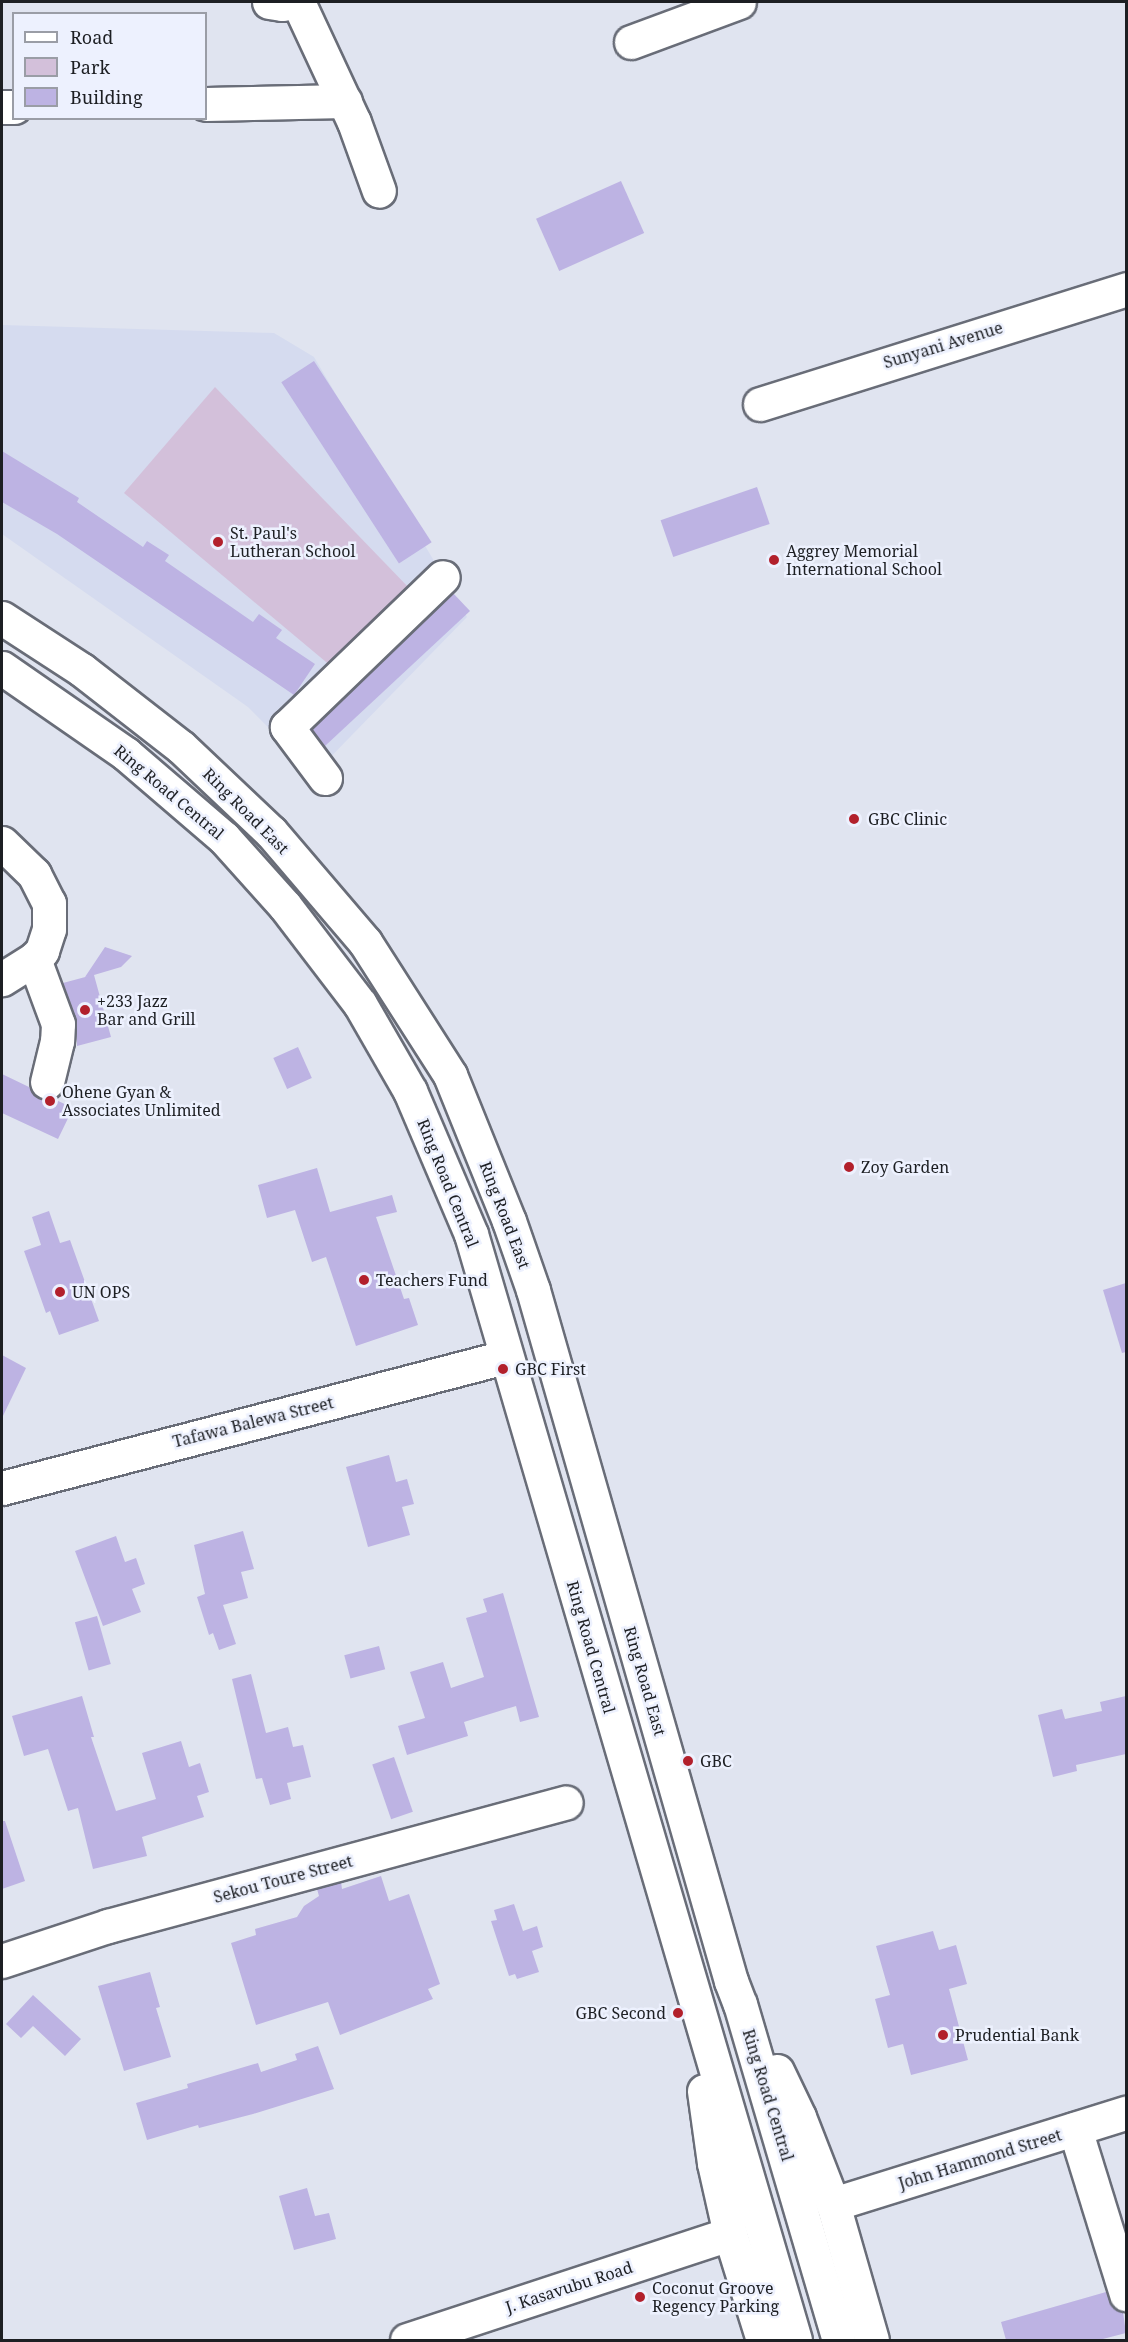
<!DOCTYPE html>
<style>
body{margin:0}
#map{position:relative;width:1128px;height:2342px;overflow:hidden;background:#e0e4f0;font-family:"Noto Serif",serif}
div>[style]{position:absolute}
.built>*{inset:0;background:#d5dbef}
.green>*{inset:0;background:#d3c0da}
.building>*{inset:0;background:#bdb3e3;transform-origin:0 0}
.roads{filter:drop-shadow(2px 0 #696d78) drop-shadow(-2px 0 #696d78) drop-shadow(0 2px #696d78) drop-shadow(0 -2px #696d78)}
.minor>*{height:33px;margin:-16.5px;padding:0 16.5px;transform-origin:16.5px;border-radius:16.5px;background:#fff}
.major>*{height:33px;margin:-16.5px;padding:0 16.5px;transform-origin:16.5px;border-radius:16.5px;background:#fff}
.dots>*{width:16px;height:16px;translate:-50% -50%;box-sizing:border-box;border:3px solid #edf1fe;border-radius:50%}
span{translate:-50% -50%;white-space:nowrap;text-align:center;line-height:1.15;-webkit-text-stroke:5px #edf1fe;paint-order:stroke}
.street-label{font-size:16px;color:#1d1f23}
.poi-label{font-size:16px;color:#1d1f23}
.left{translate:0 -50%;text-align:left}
.right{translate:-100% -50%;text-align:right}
.frame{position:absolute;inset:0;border:3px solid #1d1f23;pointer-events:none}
.legend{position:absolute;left:12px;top:12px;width:195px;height:108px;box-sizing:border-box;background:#edf1fe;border:2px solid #9a9da6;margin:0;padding:8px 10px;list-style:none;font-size:18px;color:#1d1f23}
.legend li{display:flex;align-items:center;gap:12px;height:30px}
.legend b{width:30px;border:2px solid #9a9da6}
</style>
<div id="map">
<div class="built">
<i style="clip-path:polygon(2px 325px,274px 333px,314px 357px,467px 617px,314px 774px,248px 707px,2px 534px)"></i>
</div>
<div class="green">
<i style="clip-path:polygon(215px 387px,411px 590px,332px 667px,124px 493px)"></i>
</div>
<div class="building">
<i style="left:621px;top:181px;width:57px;height:93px;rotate:66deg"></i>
<i style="left:314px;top:361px;width:216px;height:39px;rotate:57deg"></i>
<i style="clip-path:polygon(2px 451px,79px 498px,77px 502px,143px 547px,147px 541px,169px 555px,165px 561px,253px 622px,259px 614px,282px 630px,276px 638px,315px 664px,294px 695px,57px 534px,2px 502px)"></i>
<i style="left:757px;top:487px;width:39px;height:102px;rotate:71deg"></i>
<i style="clip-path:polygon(453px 593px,470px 611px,325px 746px,312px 729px)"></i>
<i style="clip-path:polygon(105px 947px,132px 956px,121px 967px,94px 975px,111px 1037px,77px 1046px,76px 1018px,63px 983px,89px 976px,85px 977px)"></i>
<i style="left:298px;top:1047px;width:34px;height:27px;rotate:66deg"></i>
<i style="clip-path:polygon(2px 1074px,29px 1087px,34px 1095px,42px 1100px,54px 1099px,73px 1108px,58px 1139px,2px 1113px)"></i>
<i style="clip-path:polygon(317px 1168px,330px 1212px,392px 1195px,397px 1212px,376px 1217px,404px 1299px,409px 1298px,418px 1325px,356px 1346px,326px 1257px,312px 1262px,295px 1210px,267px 1218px,258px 1185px)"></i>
<i style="clip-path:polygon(49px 1211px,60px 1243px,70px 1240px,99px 1321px,59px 1335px,50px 1311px,46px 1313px,24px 1251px,41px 1245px,32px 1217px)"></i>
<i style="clip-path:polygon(1126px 1283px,1126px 1352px,1122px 1353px,1103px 1290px)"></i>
<i style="clip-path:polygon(2px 1355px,26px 1368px,2px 1418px)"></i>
<i style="clip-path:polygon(389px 1455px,396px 1482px,407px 1479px,414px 1504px,402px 1507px,410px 1535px,368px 1547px,346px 1467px)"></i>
<i style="clip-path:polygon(243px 1531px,254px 1569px,241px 1572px,248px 1598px,223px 1605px,236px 1644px,219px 1650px,213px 1633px,209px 1635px,197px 1597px,205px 1594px,194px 1545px)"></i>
<i style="clip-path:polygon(116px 1536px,125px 1562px,136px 1558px,145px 1584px,132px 1589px,141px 1612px,103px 1626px,75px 1551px)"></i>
<i style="clip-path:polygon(503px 1593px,539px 1717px,520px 1722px,516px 1706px,464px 1722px,468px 1736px,407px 1755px,398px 1726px,425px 1718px,410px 1672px,443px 1662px,451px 1688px,484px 1677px,466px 1618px,487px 1612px,483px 1599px)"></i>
<i style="left:97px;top:1616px;width:50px;height:23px;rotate:74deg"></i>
<i style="left:379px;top:1646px;width:24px;height:36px;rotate:75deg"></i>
<i style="clip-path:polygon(251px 1674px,266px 1733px,288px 1727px,293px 1747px,303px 1745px,311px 1777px,287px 1783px,291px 1799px,270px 1805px,262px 1778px,256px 1779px,232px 1679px)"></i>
<i style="clip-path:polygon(82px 1696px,94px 1737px,91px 1737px,116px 1811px,156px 1799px,142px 1753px,181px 1741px,189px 1767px,200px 1763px,209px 1792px,197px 1796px,204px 1817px,142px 1837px,147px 1856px,93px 1869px,78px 1808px,68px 1811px,48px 1749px,24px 1756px,12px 1716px)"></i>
<i style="clip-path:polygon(1126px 1696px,1126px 1754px,1076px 1765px,1077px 1771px,1053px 1777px,1038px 1715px,1062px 1709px,1065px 1719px,1102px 1711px,1100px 1702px)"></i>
<i style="left:394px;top:1757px;width:58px;height:23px;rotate:71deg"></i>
<i style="clip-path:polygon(2px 1821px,5px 1821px,25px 1881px,2px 1889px)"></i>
<i style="clip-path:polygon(381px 1876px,389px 1901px,409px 1894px,440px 1984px,428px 1989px,433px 1999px,340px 2035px,328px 2002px,256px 2025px,231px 1943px,256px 1935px,255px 1929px,297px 1917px,304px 1906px,319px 1896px,317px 1889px,341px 1882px,342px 1889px)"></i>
<i style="clip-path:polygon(514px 1904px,523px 1931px,537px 1926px,543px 1947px,532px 1951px,539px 1972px,517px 1979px,515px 1974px,509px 1976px,491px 1921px,497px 1920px,494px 1910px)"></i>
<i style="clip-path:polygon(933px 1931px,939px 1950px,956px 1945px,967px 1984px,949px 1989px,968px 2060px,911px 2075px,903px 2044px,888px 2048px,875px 1999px,890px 1995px,876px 1946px)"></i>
<i style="clip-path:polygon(150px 1972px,160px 2007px,156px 2008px,171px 2057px,124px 2071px,98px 1986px)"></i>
<i style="clip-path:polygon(33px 1995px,81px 2039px,65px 2056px,33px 2026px,21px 2038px,6px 2024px)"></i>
<i style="clip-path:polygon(318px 2046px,334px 2089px,253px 2114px,199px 2128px,198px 2125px,147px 2140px,136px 2103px,188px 2088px,187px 2084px,258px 2063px,261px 2072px,297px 2060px,295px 2054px)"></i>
<i style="clip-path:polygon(307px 2188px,315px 2216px,329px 2213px,336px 2239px,294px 2250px,279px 2196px)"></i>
<i style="clip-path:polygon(1106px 2292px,1113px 2307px,1123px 2312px,1126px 2333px,1099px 2340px,1006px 2340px,1001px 2322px)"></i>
</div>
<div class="roads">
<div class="minor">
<i style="left:269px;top:2px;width:13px;rotate:9deg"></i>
<i style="left:282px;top:4px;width:12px;rotate:-9deg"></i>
<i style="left:298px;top:2px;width:132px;rotate:65deg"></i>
<i style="left:354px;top:122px;width:73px;rotate:70.1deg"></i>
<i style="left:631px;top:42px;width:115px;rotate:-20.3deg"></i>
<i style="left:206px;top:104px;width:139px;rotate:-1.2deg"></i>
<i style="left:2px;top:107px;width:12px"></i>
<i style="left:760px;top:404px;width:384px;rotate:-17.4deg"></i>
<i style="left:325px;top:778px;width:64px;rotate:-126.7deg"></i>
<i style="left:287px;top:727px;width:216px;rotate:-43.9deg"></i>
<i style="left:2px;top:843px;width:45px;rotate:44.1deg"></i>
<i style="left:34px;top:874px;width:33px;rotate:63deg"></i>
<i style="left:49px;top:903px;width:26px;rotate:90deg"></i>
<i style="left:49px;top:929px;width:23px;rotate:108deg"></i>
<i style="left:42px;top:951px;width:11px;rotate:135deg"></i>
<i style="left:34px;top:959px;width:38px;rotate:148deg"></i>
<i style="left:34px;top:959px;width:69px;rotate:69.7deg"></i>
<i style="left:58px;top:1024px;width:17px;rotate:93deg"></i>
<i style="left:57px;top:1041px;width:42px;rotate:103.7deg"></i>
<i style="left:2px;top:1488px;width:520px;rotate:-14.6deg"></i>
<i style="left:2px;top:1961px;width:112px;rotate:-18.3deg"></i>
<i style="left:108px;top:1926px;width:474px;rotate:-15.1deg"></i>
<i style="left:1075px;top:2129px;width:173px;rotate:72.8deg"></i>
<i style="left:833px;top:2204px;width:307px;rotate:-17.3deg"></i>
<i style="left:407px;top:2340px;width:340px;rotate:-18.2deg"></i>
</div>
<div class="major">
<i style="left:2px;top:618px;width:95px;rotate:33deg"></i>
<i style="left:82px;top:670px;width:125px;rotate:37.9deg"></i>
<i style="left:181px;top:747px;width:124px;rotate:43.4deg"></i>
<i style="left:271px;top:832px;width:145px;rotate:49.5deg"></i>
<i style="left:365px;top:942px;width:158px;rotate:57.4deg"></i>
<i style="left:450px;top:1075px;width:157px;rotate:68deg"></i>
<i style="left:509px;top:1221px;width:73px;rotate:70.8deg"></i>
<i style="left:533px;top:1290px;width:719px;rotate:74.01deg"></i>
<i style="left:731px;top:1981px;width:25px;rotate:69deg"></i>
<i style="left:740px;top:2004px;width:350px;rotate:73.6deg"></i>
<i style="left:2px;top:668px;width:151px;rotate:34.7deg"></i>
<i style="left:126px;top:754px;width:129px;rotate:40.6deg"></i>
<i style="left:224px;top:838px;width:91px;rotate:48.1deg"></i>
<i style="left:285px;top:906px;width:123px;rotate:52.6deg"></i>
<i style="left:360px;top:1004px;width:100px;rotate:60.1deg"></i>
<i style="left:410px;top:1091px;width:155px;rotate:66.9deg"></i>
<i style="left:471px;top:1234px;width:1152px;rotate:73.67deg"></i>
<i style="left:777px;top:2071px;width:51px;rotate:64.4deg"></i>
<i style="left:799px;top:2117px;width:93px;rotate:68.7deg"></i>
<i style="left:833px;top:2204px;width:141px;rotate:74deg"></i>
<i style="left:704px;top:2091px;width:73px;rotate:82.1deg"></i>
<i style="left:714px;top:2163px;width:73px;rotate:77.3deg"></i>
<i style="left:730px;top:2234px;width:111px;rotate:72.7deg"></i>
</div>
</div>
<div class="dots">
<i style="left:218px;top:542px;background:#b2202c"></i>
<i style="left:774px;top:560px;background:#b2202c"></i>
<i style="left:854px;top:819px;background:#b2202c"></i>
<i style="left:85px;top:1010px;background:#b2202c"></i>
<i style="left:50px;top:1101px;background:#b2202c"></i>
<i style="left:849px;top:1167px;background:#b2202c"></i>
<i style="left:364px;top:1280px;background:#b2202c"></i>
<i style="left:60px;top:1292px;background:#b2202c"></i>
<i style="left:503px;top:1369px;background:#b2202c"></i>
<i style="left:688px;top:1761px;background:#b2202c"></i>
<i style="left:678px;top:2013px;background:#b2202c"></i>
<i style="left:943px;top:2035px;background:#b2202c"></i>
<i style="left:640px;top:2297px;background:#b2202c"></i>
</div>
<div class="street-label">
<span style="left:943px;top:345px;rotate:-17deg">Sunyani Avenue</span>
<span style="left:169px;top:792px;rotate:40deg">Ring Road Central</span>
<span style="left:246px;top:811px;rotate:45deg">Ring Road East</span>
<span style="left:448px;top:1183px;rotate:68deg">Ring Road Central</span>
<span style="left:505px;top:1215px;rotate:69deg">Ring Road East</span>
<span style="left:253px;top:1422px;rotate:-14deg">Tafawa Balewa Street</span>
<span style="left:591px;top:1647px;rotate:74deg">Ring Road Central</span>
<span style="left:645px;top:1681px;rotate:74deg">Ring Road East</span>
<span style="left:283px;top:1879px;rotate:-15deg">Sekou Toure Street</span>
<span style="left:768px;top:2095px;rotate:73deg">Ring Road Central</span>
<span style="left:980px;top:2159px;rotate:-17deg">John Hammond Street</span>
<span style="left:569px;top:2287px;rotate:-18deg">J. Kasavubu Road</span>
</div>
<div class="poi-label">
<span class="left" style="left:230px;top:542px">St. Paul's<br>Lutheran School</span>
<span class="left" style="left:786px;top:560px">Aggrey Memorial<br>International School</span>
<span class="left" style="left:868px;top:819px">GBC Clinic</span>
<span class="left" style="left:97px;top:1010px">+233 Jazz<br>Bar and Grill</span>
<span class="left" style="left:62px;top:1101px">Ohene Gyan &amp;<br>Associates Unlimited</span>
<span class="left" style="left:861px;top:1167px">Zoy Garden</span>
<span class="left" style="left:376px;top:1280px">Teachers Fund</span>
<span class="left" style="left:72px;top:1292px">UN OPS</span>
<span class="left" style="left:515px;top:1369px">GBC First</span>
<span class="left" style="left:700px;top:1761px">GBC</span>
<span class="right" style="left:666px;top:2013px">GBC Second</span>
<span class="left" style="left:955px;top:2035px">Prudential Bank</span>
<span class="left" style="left:652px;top:2297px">Coconut Groove<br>Regency Parking</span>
</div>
<div class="frame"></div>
<ul class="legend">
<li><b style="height:8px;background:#fff"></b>Road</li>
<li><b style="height:16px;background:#d3c0da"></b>Park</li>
<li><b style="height:16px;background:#bdb3e3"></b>Building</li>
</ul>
</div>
